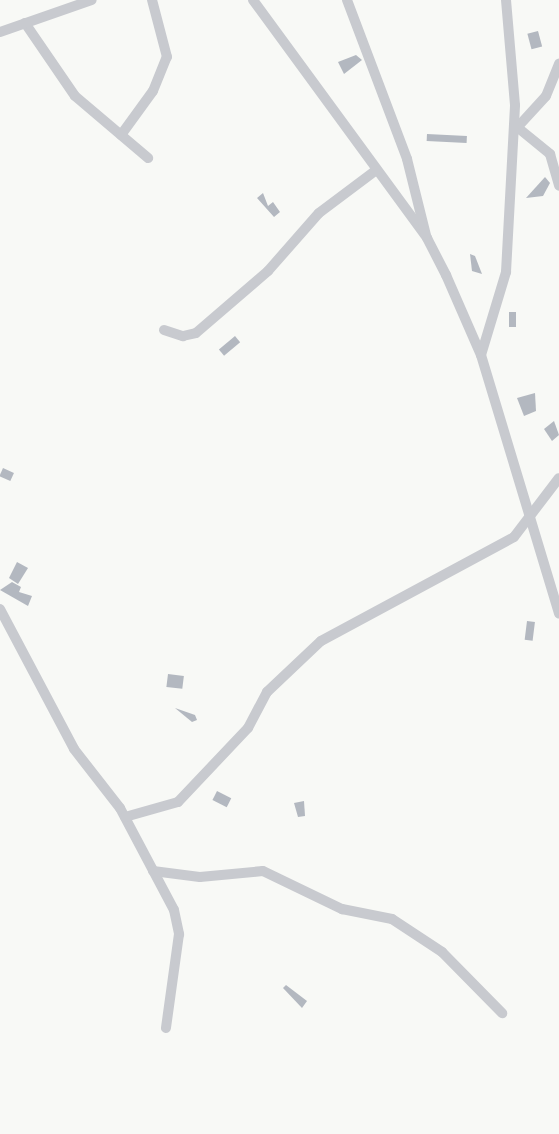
<!DOCTYPE html>
<style>
body{margin:0}
#map{position:relative;width:559px;height:1134px;overflow:hidden;background:#f8f9f6;font-family:Rubik,sans-serif}
div>[style]{position:absolute}
.building>*{inset:0;background:#b3b8c0;transform-origin:0 0}
.street>*{height:10px;margin:-5px;padding:0 5px;transform-origin:5px;border-radius:5px;background:#c8cacf}
span{translate:-50% -50%;white-space:nowrap;text-align:center;line-height:1.15;-webkit-text-stroke:6px #fff;paint-order:stroke}
</style>
<div id="map">
<div class="building">
<i style="left:538px;top:31px;width:16px;height:11px;rotate:75deg"></i>
<i style="clip-path:polygon(356px 55px,362px 60px,344px 74px,338px 62px)"></i>
<i style="left:427px;top:134px;width:40px;height:7px;rotate:3deg"></i>
<i style="clip-path:polygon(545px 177px,550px 183px,543px 196px,526px 198px)"></i>
<i style="clip-path:polygon(263px 193px,268px 206px,273px 202px,280px 212px,274px 217px,257px 198px)"></i>
<i style="clip-path:polygon(470px 254px,475px 256px,482px 274px,472px 271px)"></i>
<i style="left:509px;top:312px;width:7px;height:15px"></i>
<i style="left:235px;top:336px;width:8px;height:21px;rotate:50deg"></i>
<i style="clip-path:polygon(535px 393px,536px 411px,524px 416px,517px 398px)"></i>
<i style="clip-path:polygon(554px 421px,559px 435px,552px 441px,544px 429px)"></i>
<i style="left:3px;top:468px;width:12px;height:9px;rotate:24deg"></i>
<i style="clip-path:polygon(17px 562px,28px 568px,18px 584px,9px 578px)"></i>
<i style="clip-path:polygon(12px 582px,21px 587px,19px 592px,32px 596px,28px 606px,0 590px)"></i>
<i style="left:527px;top:621px;width:8px;height:19px;rotate:7deg"></i>
<i style="left:168px;top:674px;width:16px;height:13px;rotate:7deg"></i>
<i style="clip-path:polygon(175px 708px,195px 715px,197px 720px,192px 722px)"></i>
<i style="left:217px;top:791px;width:16px;height:10px;rotate:27deg"></i>
<i style="clip-path:polygon(304px 801px,305px 816px,298px 817px,294px 803px)"></i>
<i style="clip-path:polygon(286px 985px,307px 1001px,302px 1008px,283px 988px)"></i>
</div>
<div class="street">
<i style="left:253px;top:0;width:295px;rotate:53.8deg"></i>
<i style="left:427px;top:238px;width:42px;rotate:62.8deg"></i>
<i style="left:446px;top:275px;width:87px;rotate:66.4deg"></i>
<i style="left:481px;top:355px;width:270px;rotate:73.2deg"></i>
<i style="left:347px;top:0;width:170px;rotate:69.3deg"></i>
<i style="left:407px;top:159px;width:78px;rotate:76deg"></i>
<i style="left:25px;top:23px;width:88px;rotate:55.6deg"></i>
<i style="left:75px;top:96px;width:96px;rotate:40.3deg"></i>
<i style="left:0;top:32px;width:97px;rotate:-19.2deg"></i>
<i style="left:517px;top:127px;width:43px;rotate:39.3deg"></i>
<i style="left:550px;top:154px;width:33px;rotate:74deg"></i>
<i style="left:514px;top:131px;width:47px;rotate:-47.6deg"></i>
<i style="left:546px;top:96px;width:35px;rotate:-68deg"></i>
<i style="left:121px;top:135px;width:54px;rotate:-54deg"></i>
<i style="left:153px;top:91px;width:37px;rotate:-68deg"></i>
<i style="left:167px;top:57px;width:59px;rotate:-104.7deg"></i>
<i style="left:164px;top:330px;width:20px;rotate:18deg"></i>
<i style="left:183px;top:336px;width:13px;rotate:-13deg"></i>
<i style="left:196px;top:333px;width:95px;rotate:-40.7deg"></i>
<i style="left:268px;top:271px;width:77px;rotate:-48.7deg"></i>
<i style="left:319px;top:213px;width:70px;rotate:-36.9deg"></i>
<i style="left:481px;top:355px;width:87px;rotate:-73.2deg"></i>
<i style="left:506px;top:272px;width:167px;rotate:-86.9deg"></i>
<i style="left:515px;top:105px;width:105px;rotate:-94.9deg"></i>
<i style="left:0;top:609px;width:158px;rotate:62.1deg"></i>
<i style="left:74px;top:749px;width:75px;rotate:52.1deg"></i>
<i style="left:120px;top:808px;width:115px;rotate:62.1deg"></i>
<i style="left:174px;top:910px;width:25px;rotate:78deg"></i>
<i style="left:179px;top:934px;width:95px;rotate:97.9deg"></i>
<i style="left:125px;top:817px;width:55px;rotate:-15.8deg"></i>
<i style="left:178px;top:802px;width:102px;rotate:-46.6deg"></i>
<i style="left:248px;top:728px;width:41px;rotate:-62.2deg"></i>
<i style="left:267px;top:692px;width:74px;rotate:-43.4deg"></i>
<i style="left:321px;top:641px;width:219px;rotate:-28.3deg"></i>
<i style="left:514px;top:537px;width:74px;rotate:-52.7deg"></i>
<i style="left:153px;top:871px;width:47px;rotate:7.3deg"></i>
<i style="left:200px;top:877px;width:63px;rotate:-5.4deg"></i>
<i style="left:263px;top:871px;width:88px;rotate:25.7deg"></i>
<i style="left:342px;top:909px;width:51px;rotate:11.3deg"></i>
<i style="left:392px;top:919px;width:60px;rotate:33.4deg"></i>
<i style="left:442px;top:952px;width:86px;rotate:45.5deg"></i>
</div>
</div>
